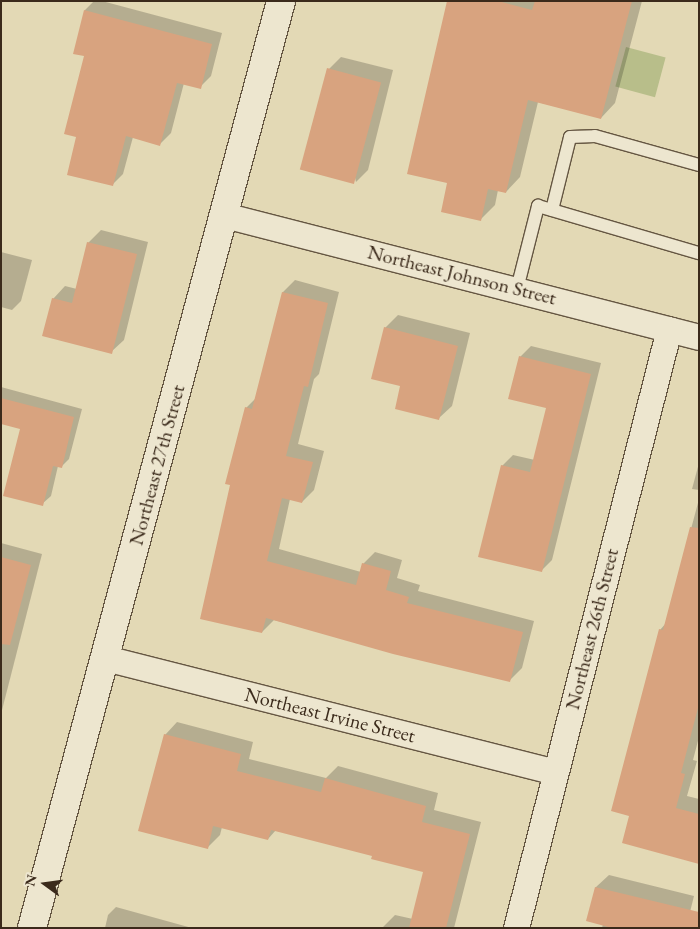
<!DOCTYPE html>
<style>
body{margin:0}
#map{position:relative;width:700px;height:929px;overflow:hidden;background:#e3d9b5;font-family:"EB Garamond",serif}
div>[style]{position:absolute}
.green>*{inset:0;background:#b8be8a;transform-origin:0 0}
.shadow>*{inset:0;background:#0003}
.building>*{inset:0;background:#d8a37f;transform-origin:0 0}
.roads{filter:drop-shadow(1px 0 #655642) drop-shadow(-1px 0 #655642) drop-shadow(0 1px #655642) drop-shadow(0 -1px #655642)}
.service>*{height:12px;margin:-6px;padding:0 6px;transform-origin:6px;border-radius:6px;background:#ede6cf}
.minor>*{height:25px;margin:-12.5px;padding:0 12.5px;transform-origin:12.5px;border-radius:12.5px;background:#ede6cf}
.tertiary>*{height:28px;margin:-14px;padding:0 14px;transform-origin:14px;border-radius:14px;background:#ede6cf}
span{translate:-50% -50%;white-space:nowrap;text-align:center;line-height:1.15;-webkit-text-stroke:4px #ede6cf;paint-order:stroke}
.street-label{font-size:20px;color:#3b2a1b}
.frame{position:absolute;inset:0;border:2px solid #3b2a1b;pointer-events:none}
.north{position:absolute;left:20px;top:859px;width:50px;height:50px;-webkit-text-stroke:4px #ede6cf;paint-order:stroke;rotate:284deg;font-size:14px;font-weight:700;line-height:20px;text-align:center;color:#3b2a1b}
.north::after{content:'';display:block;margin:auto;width:18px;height:22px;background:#3b2a1b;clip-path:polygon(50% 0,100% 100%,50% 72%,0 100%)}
</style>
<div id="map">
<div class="green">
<i style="left:626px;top:47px;width:41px;height:41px;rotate:15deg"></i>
</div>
<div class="shadow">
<i style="clip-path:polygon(94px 1px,102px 1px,222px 33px,211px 76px,200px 87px,184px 83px,171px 133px,160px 144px,133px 137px,123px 174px,112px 185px,77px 136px,86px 56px,85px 10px)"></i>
<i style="clip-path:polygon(448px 1px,642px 1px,615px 103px,601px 118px,538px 102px,520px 177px,506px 192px,498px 190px,495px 205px,480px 220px,449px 183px)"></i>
<i style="clip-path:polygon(341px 57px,393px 70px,368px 170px,356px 182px,329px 69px)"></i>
<i style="clip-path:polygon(101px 230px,148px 242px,124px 340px,111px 352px,53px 299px,65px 286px,77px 289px,88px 243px)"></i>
<i style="clip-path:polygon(1px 252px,32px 260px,21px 301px,12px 310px,1px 307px)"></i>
<i style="clip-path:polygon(295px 280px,339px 292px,319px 374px,314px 379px,298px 444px,324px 451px,314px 490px,302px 502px,290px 499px,279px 549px,361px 572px,363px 564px,375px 552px,402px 560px,397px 578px,420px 585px,418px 591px,534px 621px,522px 668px,510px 680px,274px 620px,262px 632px,232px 485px,246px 408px,257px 397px,283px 292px)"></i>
<i style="clip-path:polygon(398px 315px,470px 333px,452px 406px,439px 418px,402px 386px,385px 328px)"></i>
<i style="clip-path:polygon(531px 346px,601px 363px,552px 560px,541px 571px,502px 466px,513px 455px,535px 460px,548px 407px,520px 357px)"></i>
<i style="clip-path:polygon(1px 387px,82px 409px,69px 459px,61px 467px,58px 466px,51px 496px,42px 504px,22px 428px,1px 423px)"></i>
<i style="clip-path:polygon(699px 463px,699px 490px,692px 489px)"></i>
<i style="clip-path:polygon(699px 499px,699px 737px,693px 760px,697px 761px,687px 796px,699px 799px,699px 858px,631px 815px,660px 630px,666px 623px)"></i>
<i style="clip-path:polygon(1px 543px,42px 554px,1px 714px)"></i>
<i style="clip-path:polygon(177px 722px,253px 742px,249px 759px,326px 778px,338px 766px,438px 793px,434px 810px,481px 822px,454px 928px,382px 928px,395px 915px,413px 919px,425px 871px,373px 855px,276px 830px,268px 839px,222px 827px,220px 835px,207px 848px,165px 735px)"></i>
<i style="clip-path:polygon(609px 875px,694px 896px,686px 928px,602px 928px,603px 924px,588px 920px,596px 887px)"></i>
<i style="clip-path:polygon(116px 907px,192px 928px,105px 928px,108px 915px)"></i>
</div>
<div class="building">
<i style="clip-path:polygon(447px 1px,498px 1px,532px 10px,535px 1px,632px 1px,601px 119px,528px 100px,506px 193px,488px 189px,481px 221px,441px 212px,447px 183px,407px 174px)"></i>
<i style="clip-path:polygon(84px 10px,212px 44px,201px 89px,177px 83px,160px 146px,126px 136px,113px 186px,67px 175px,76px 137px,64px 134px,84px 56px,73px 54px)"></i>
<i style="left:327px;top:68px;width:56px;height:105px;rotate:15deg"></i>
<i style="clip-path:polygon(87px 242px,137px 254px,112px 354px,42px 336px,52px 298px,72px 303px)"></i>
<i style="clip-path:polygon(282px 292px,328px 303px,308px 387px,304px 386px,286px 456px,313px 462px,302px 503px,282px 498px,267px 561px,356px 585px,362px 563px,391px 571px,386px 590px,409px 597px,407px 603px,523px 632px,510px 682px,393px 654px,266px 618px,262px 633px,200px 619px,230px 485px,225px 484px,245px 407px,252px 409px)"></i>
<i style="clip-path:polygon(384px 327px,458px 346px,439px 420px,395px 409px,400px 386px,371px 379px)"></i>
<i style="clip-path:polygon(519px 356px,591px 374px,542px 572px,478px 557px,501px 465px,530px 472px,546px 408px,508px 399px)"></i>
<i style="clip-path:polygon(1px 398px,74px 417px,62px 468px,53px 466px,43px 506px,3px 496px,20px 429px,1px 424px)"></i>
<i style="clip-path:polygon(690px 527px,699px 528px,699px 704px,681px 773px,685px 774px,676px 808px,699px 814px,699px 864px,622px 843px,629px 816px,611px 811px,659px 629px,663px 630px)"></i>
<i style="clip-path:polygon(1px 557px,31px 565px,10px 645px,1px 644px)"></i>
<i style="clip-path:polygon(164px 734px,241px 754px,237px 771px,321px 792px,325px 778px,426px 806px,422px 822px,470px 834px,446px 928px,409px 928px,423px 872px,371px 859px,372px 856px,271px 830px,268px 840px,213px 826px,208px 849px,138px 831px)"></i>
<i style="clip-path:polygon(595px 887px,699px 912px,699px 928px,612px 928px,586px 921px)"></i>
</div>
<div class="roads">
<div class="service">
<i style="left:552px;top:210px;width:75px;rotate:-76.1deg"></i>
<i style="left:570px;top:137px;width:25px;rotate:-2deg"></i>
<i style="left:595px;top:136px;width:108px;rotate:15.6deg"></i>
<i style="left:517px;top:289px;width:86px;rotate:-75.8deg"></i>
<i style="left:538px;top:206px;width:168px;rotate:16.3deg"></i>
</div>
<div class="minor">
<i style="left:224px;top:215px;width:490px;rotate:14.4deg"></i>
<i style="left:105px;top:658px;width:464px;rotate:14.2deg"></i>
<i style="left:516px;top:928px;width:618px;rotate:-75.67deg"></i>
</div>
<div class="tertiary">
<i style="left:32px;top:928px;width:960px;rotate:-74.96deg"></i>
</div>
</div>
<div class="street-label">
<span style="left:462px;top:275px;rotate:14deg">Northeast Johnson Street</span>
<span style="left:157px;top:465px;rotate:-75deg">Northeast 27th Street</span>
<span style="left:592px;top:629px;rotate:-76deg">Northeast 26th Street</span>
<span style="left:330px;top:715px;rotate:14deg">Northeast Irvine Street</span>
</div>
<div class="frame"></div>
<div class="north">N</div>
</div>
